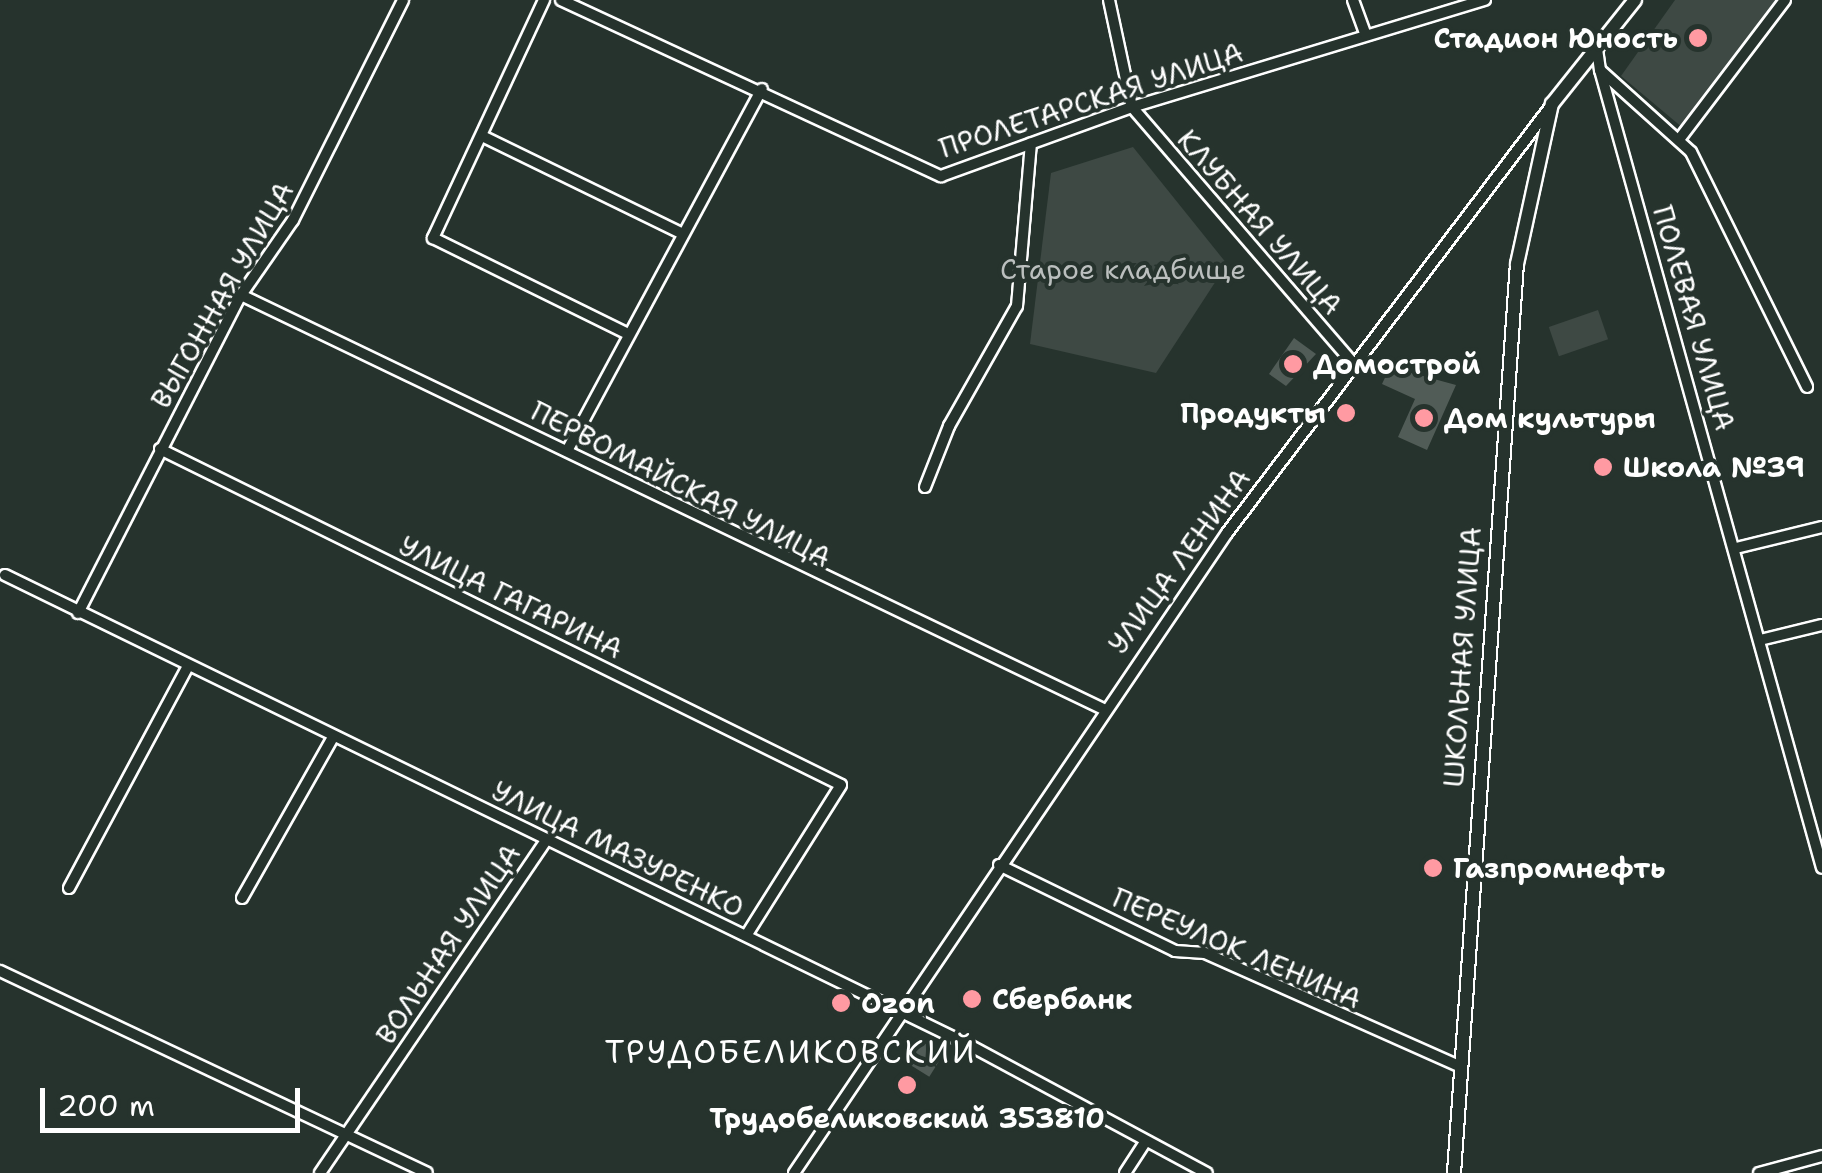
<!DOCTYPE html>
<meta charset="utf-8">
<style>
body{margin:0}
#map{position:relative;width:1822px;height:1173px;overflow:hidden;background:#26332d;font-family:"Shantell Sans",sans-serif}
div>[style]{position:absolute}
.green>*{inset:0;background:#3e4944;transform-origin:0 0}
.building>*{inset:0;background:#515c57;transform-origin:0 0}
.roads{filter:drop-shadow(2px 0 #fff) drop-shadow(-2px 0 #fff) drop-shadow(0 2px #fff) drop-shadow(0 -2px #fff)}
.minor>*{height:10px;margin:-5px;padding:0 5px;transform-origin:5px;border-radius:5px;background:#26332d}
.major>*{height:12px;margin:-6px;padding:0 6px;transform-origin:6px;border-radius:6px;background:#26332d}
.dots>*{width:28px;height:28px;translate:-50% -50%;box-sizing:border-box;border:5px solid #26332d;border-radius:50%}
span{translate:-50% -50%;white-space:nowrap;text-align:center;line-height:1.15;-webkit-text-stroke:8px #26332d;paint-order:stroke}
.poi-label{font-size:28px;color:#fff;font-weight:700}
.right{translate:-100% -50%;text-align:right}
.left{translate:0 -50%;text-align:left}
.street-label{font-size:28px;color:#fff}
.park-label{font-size:28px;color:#bbbfbe}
.quarter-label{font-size:32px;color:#fff;letter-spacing:2.5px}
.scale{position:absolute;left:40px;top:1088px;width:260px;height:45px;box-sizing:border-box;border:5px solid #fff;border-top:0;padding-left:12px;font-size:30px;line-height:35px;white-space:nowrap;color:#fff;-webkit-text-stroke:8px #26332d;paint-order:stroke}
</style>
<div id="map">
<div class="green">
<i style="clip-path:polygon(1675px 0,1777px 0,1683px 128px,1621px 76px)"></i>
<i style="clip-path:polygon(1133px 147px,1227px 264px,1156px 373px,1030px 344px,1051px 173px)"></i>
<i style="left:1598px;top:310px;width:31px;height:52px;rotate:71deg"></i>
</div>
<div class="building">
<i style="clip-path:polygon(1294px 338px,1316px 354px,1286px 386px,1269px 374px)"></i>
<i style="clip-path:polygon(1390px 367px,1456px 385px,1427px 450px,1398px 437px,1415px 399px,1382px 384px)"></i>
<i style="left:921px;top:1041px;width:26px;height:26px;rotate:32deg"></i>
</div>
<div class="roads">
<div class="minor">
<i style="left:544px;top:0;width:263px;rotate:115deg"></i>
<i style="left:433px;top:238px;width:217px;rotate:26.2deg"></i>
<i style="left:561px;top:0;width:419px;rotate:24.9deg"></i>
<i style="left:941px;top:176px;width:203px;rotate:-19.9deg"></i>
<i style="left:1132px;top:107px;width:369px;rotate:-16.9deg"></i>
<i style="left:1109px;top:0;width:109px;rotate:77.9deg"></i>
<i style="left:1132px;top:107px;width:341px;rotate:49.2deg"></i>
<i style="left:1353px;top:0;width:37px;rotate:70deg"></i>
<i style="left:1597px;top:49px;width:21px;rotate:82deg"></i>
<i style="left:1600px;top:70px;width:122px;rotate:42deg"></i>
<i style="left:1691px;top:152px;width:262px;rotate:63.7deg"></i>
<i style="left:1600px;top:70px;width:828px;rotate:74.45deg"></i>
<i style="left:484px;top:137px;width:221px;rotate:26deg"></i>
<i style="left:1681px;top:137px;width:172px;rotate:-52.8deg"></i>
<i style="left:241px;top:295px;width:956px;rotate:25.65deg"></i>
<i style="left:160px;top:449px;width:759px;rotate:26.26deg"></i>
<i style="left:841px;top:785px;width:178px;rotate:122.2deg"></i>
<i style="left:567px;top:451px;width:411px;rotate:-61.7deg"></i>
<i style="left:925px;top:487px;width:66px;rotate:-68.5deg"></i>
<i style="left:949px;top:426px;width:138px;rotate:-60.5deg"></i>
<i style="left:1017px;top:306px;width:163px;rotate:-85.1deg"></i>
<i style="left:1736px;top:548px;width:89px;rotate:-13.7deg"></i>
<i style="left:5px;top:575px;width:1072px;rotate:25.99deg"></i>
<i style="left:969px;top:1045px;width:270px;rotate:28.3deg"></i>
<i style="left:78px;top:613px;width:357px;rotate:-62.9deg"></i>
<i style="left:241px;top:295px;width:91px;rotate:-55.3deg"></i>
<i style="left:293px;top:220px;width:246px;rotate:-63.4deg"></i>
<i style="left:1760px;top:640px;width:64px;rotate:-13.6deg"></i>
<i style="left:999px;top:865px;width:196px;rotate:26deg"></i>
<i style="left:1175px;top:951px;width:30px;rotate:4deg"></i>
<i style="left:1205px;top:953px;width:280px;rotate:24deg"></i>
<i style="left:69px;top:888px;width:252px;rotate:-61.8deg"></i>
<i style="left:242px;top:898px;width:185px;rotate:-60.5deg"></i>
<i style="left:0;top:971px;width:472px;rotate:25.3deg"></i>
<i style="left:320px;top:1173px;width:402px;rotate:-55.8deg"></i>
<i style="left:794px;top:1173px;width:773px;rotate:-55.92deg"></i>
<i style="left:1227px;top:533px;width:536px;rotate:-52.81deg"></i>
<i style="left:1125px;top:1173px;width:37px;rotate:-57deg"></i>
<i style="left:1759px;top:1173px;width:65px;rotate:-15.1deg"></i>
</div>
<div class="major">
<i style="left:1454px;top:1173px;width:911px;rotate:-86.04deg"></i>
<i style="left:1517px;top:264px;width:164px;rotate:-77.7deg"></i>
<i style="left:1552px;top:104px;width:133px;rotate:-51.4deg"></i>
</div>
</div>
<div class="dots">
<i style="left:1698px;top:38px;background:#ff9aa2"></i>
<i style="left:1293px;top:364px;background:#ff9aa2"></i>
<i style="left:1346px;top:413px;background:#ff9aa2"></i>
<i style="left:1424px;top:418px;background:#ff9aa2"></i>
<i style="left:1603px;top:467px;background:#ff9aa2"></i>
<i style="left:1433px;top:868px;background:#ff9aa2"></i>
<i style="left:972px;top:999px;background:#ff9aa2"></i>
<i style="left:841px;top:1003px;background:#ff9aa2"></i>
<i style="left:907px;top:1085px;background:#ff9aa2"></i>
</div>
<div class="poi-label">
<span class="right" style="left:1678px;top:38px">Стадион Юность</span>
<span class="left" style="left:1313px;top:364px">Домострой</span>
<span class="right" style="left:1326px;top:413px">Продукты</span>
<span class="left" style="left:1444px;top:418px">Дом культуры</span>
<span class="left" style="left:1623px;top:467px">Школа №39</span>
<span class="left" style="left:1453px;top:868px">Газпромнефть</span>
<span class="left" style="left:992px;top:999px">Сбербанк</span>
<span class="left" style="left:861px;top:1003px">Ozon</span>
<span style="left:907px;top:1118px">Трудобеликовский 353810</span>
</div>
<div class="street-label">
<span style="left:1091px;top:100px;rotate:-18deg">ПРОЛЕТАРСКАЯ УЛИЦА</span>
<span style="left:1260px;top:222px;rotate:49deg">КЛУБНАЯ УЛИЦА</span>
<span style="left:222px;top:295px;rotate:-60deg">ВЫГОННАЯ УЛИЦА</span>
<span style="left:1694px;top:318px;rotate:74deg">ПОЛЕВАЯ УЛИЦА</span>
<span style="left:681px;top:484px;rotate:27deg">ПЕРВОМАЙСКАЯ УЛИЦА</span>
<span style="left:1179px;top:561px;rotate:-54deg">УЛИЦА ЛЕНИНА</span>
<span style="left:511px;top:597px;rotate:26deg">УЛИЦА ГАГАРИНА</span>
<span style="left:1462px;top:657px;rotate:-86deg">ШКОЛЬНАЯ УЛИЦА</span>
<span style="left:618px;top:849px;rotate:26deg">УЛИЦА МАЗУРЕНКО</span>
<span style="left:448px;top:944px;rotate:-56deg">ВОЛЬНАЯ УЛИЦА</span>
<span style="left:1237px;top:948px;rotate:23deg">ПЕРЕУЛОК ЛЕНИНА</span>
</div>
<div class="park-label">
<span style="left:1123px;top:269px">Старое кладбище</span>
</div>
<div class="quarter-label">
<span style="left:791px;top:1052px">ТРУДОБЕЛИКОВСКИЙ</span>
</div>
<div class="scale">200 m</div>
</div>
